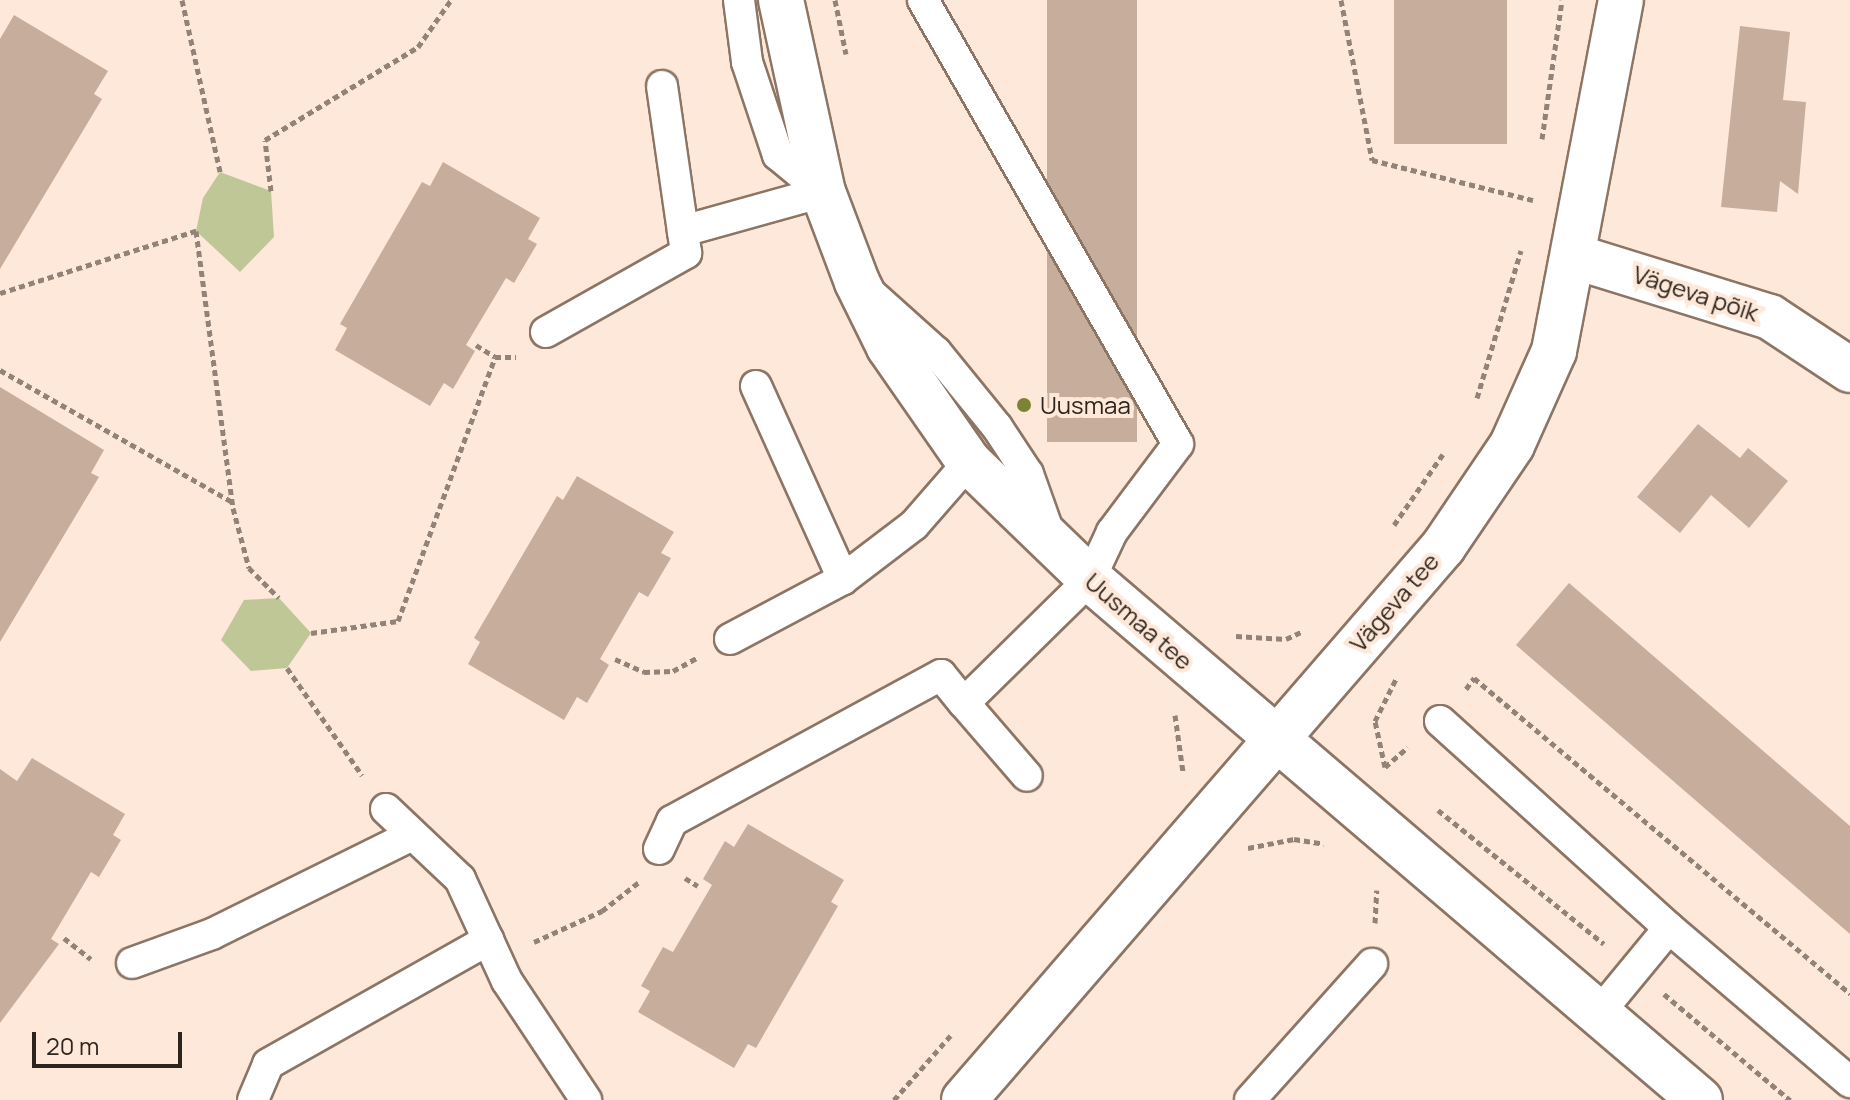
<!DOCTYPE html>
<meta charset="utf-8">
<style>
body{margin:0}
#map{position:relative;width:1850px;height:1100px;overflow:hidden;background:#fee8d9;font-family:Manrope,sans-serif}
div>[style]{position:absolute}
.green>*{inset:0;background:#bfc797}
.building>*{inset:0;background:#c7ae9c;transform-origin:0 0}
.path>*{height:5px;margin-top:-2.5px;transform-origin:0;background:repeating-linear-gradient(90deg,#928378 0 6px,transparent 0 10px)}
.roads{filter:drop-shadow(2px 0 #8c7564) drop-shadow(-2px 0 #8c7564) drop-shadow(0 2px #8c7564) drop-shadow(0 -2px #8c7564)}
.service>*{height:30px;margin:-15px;padding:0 15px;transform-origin:15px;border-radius:15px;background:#fff}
.minor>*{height:44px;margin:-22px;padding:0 22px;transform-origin:22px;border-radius:22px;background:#fff}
.dots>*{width:22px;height:22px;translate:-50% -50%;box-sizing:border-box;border:4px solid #fee8d9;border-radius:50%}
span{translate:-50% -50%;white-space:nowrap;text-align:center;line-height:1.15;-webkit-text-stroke:8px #fee8d9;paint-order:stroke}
.street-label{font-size:24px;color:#2d241d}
.poi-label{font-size:24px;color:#2d241d}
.left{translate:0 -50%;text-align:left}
.scale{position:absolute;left:32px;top:1032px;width:150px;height:36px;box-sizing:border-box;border:4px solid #2d241d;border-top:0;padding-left:10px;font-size:24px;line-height:28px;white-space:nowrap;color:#2d241d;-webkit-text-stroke:6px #fee8d9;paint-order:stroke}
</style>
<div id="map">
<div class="green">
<i style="clip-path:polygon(220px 172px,271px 191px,274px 237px,240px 272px,196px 231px,203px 198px)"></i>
<i style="clip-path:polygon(279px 598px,311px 633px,287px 668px,251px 671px,221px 640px,244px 600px)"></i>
</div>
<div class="building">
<i style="left:1047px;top:0;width:90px;height:442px"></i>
<i style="left:1394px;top:0;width:113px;height:144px"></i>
<i style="clip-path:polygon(14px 15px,108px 71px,94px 94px,102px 99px,0 269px,0 39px)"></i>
<i style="clip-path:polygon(1740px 26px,1790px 32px,1783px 100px,1806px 102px,1798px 194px,1780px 181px,1777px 212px,1721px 207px)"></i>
<i style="clip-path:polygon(443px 162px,540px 218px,528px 239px,537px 244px,514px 283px,506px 278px,466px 345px,475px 351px,453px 389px,444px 383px,430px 406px,335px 350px,347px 328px,340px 324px,422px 182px,430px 186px)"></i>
<i style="clip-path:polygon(0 387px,104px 450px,91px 473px,99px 477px,0 642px)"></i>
<i style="clip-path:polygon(1698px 424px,1740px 458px,1748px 448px,1788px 481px,1749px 528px,1711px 495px,1680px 533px,1637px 497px)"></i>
<i style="clip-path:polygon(577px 476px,674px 532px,661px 553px,671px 558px,648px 597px,639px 592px,600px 659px,609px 665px,587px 703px,577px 697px,564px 720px,468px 664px,480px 642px,474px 638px,557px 496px,563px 500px)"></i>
<i style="clip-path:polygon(1569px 583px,1850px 826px,1850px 934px,1516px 645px)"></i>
<i style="clip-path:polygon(32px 758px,125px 814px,113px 835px,121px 840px,99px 877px,91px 872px,51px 939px,59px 944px,0 1023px,0 769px,17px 781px)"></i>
<i style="clip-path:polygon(748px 824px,844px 880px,831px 902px,838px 906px,756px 1048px,748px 1044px,734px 1068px,638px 1012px,650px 991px,641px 986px,663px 947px,673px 952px,712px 885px,703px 879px,725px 841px,734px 847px)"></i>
</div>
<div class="path">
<i style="left:182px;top:0;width:176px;rotate:77.5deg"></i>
<i style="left:835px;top:0;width:55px;rotate:78.5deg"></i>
<i style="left:1341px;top:0;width:163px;rotate:79deg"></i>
<i style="left:1372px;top:160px;width:166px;rotate:14deg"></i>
<i style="left:1542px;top:139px;width:140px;rotate:-81.8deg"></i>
<i style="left:271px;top:191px;width:51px;rotate:-96.7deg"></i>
<i style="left:265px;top:140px;width:179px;rotate:-31.3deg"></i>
<i style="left:418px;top:47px;width:57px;rotate:-54.9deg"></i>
<i style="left:0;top:293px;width:206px;rotate:-17.6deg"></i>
<i style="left:196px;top:231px;width:279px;rotate:82.4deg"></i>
<i style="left:233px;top:508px;width:62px;rotate:75.1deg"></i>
<i style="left:249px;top:568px;width:42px;rotate:45deg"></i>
<i style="left:476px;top:345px;width:22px;rotate:32deg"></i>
<i style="left:0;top:370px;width:266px;rotate:29.6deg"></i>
<i style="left:1477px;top:398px;width:154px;rotate:-73.4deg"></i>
<i style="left:1394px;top:525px;width:86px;rotate:-55.4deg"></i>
<i style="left:311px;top:633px;width:88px;rotate:-7.9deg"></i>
<i style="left:398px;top:621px;width:281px;rotate:-69.8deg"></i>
<i style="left:495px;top:357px;width:21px"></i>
<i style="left:1236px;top:636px;width:50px;rotate:3.4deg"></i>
<i style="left:1286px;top:639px;width:19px;rotate:-25deg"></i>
<i style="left:615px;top:659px;width:32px;rotate:24deg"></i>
<i style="left:644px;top:672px;width:29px;rotate:-2deg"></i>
<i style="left:673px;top:671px;width:29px;rotate:-29deg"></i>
<i style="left:287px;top:668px;width:131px;rotate:55deg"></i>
<i style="left:1466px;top:689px;width:14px;rotate:-54deg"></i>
<i style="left:1474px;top:678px;width:491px;rotate:40deg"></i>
<i style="left:1175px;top:715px;width:58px;rotate:82deg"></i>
<i style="left:1385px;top:767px;width:47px;rotate:-102.3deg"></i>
<i style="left:1375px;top:721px;width:47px;rotate:-63.4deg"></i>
<i style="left:1385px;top:767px;width:30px;rotate:-41deg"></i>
<i style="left:1438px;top:810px;width:213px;rotate:38.9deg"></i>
<i style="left:1248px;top:848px;width:47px;rotate:-11.1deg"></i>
<i style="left:1294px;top:839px;width:30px;rotate:9deg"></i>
<i style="left:685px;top:878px;width:15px;rotate:32deg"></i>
<i style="left:1375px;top:923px;width:33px;rotate:-87deg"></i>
<i style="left:64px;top:938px;width:34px;rotate:38deg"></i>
<i style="left:534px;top:942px;width:75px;rotate:-24.5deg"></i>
<i style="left:602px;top:911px;width:47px;rotate:-38.1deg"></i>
<i style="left:1664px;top:994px;width:165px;rotate:40.1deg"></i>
<i style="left:894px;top:1100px;width:86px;rotate:-48.8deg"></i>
</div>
<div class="roads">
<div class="service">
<i style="left:739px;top:0;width:63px;rotate:82.6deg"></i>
<i style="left:747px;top:62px;width:98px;rotate:71.6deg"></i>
<i style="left:778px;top:155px;width:58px;rotate:39.4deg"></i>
<i style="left:662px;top:86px;width:147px;rotate:81.8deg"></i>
<i style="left:870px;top:293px;width:89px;rotate:41.8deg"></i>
<i style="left:936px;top:352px;width:97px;rotate:50.9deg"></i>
<i style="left:997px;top:427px;width:56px;rotate:56.6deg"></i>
<i style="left:1028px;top:474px;width:63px;rotate:70.4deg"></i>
<i style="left:546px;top:332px;width:161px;rotate:-29.4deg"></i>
<i style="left:686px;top:253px;width:22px;rotate:-98deg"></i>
<i style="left:683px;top:231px;width:145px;rotate:-15.6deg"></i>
<i style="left:756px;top:386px;width:212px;rotate:65.7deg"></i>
<i style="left:730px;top:639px;width:128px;rotate:-28deg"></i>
<i style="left:843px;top:579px;width:89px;rotate:-37.3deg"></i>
<i style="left:914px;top:525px;width:84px;rotate:-48.9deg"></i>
<i style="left:964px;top:703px;width:96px;rotate:49.2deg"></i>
<i style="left:1440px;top:721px;width:309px;rotate:42.1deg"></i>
<i style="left:1669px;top:928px;width:112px;rotate:129.5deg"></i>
<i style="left:386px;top:809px;width:102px;rotate:43.4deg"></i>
<i style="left:460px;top:879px;width:112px;rotate:65.3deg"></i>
<i style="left:507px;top:981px;width:143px;rotate:56.4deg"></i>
<i style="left:659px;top:849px;width:31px;rotate:-65deg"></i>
<i style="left:672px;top:821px;width:306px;rotate:-28.5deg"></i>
<i style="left:941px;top:675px;width:36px;rotate:51deg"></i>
<i style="left:964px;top:703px;width:177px;rotate:-44.5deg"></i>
<i style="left:1090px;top:579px;width:52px;rotate:-64.9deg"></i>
<i style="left:1112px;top:532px;width:110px;rotate:-53.1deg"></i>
<i style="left:1178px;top:444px;width:512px;rotate:-119.87deg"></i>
<i style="left:1669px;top:928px;width:238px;rotate:40.4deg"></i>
<i style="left:132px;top:963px;width:85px;rotate:-19.9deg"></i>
<i style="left:212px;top:934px;width:223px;rotate:-26.3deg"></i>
<i style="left:253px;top:1100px;width:39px;rotate:-67deg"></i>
<i style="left:268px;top:1064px;width:253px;rotate:-29.4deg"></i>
<i style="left:1250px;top:1100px;width:183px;rotate:-48.1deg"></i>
</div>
<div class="minor">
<i style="left:781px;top:0;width:197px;rotate:77.7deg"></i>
<i style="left:823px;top:192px;width:96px;rotate:69.3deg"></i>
<i style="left:857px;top:282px;width:72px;rotate:63.8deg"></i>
<i style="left:889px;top:347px;width:140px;rotate:55.2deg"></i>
<i style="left:969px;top:462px;width:168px;rotate:44deg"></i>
<i style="left:1090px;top:579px;width:802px;rotate:40.5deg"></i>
<i style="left:1576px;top:257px;width:203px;rotate:17.2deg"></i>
<i style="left:1770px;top:317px;width:96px;rotate:33.5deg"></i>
<i style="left:964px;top:1100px;width:732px;rotate:-49.1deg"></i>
<i style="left:1443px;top:547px;width:123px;rotate:-55.9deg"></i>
<i style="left:1512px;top:445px;width:103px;rotate:-65.9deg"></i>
<i style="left:1554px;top:351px;width:357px;rotate:-79.2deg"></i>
</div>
</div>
<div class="dots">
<i style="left:1024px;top:405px;background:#798533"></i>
</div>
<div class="street-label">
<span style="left:1696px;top:293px;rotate:18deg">Vägeva põik</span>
<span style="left:1394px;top:602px;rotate:-49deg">Vägeva tee</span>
<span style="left:1139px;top:621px;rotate:41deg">Uusmaa tee</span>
</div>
<div class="poi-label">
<span class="left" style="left:1040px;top:405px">Uusmaa</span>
</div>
<div class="scale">20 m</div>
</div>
